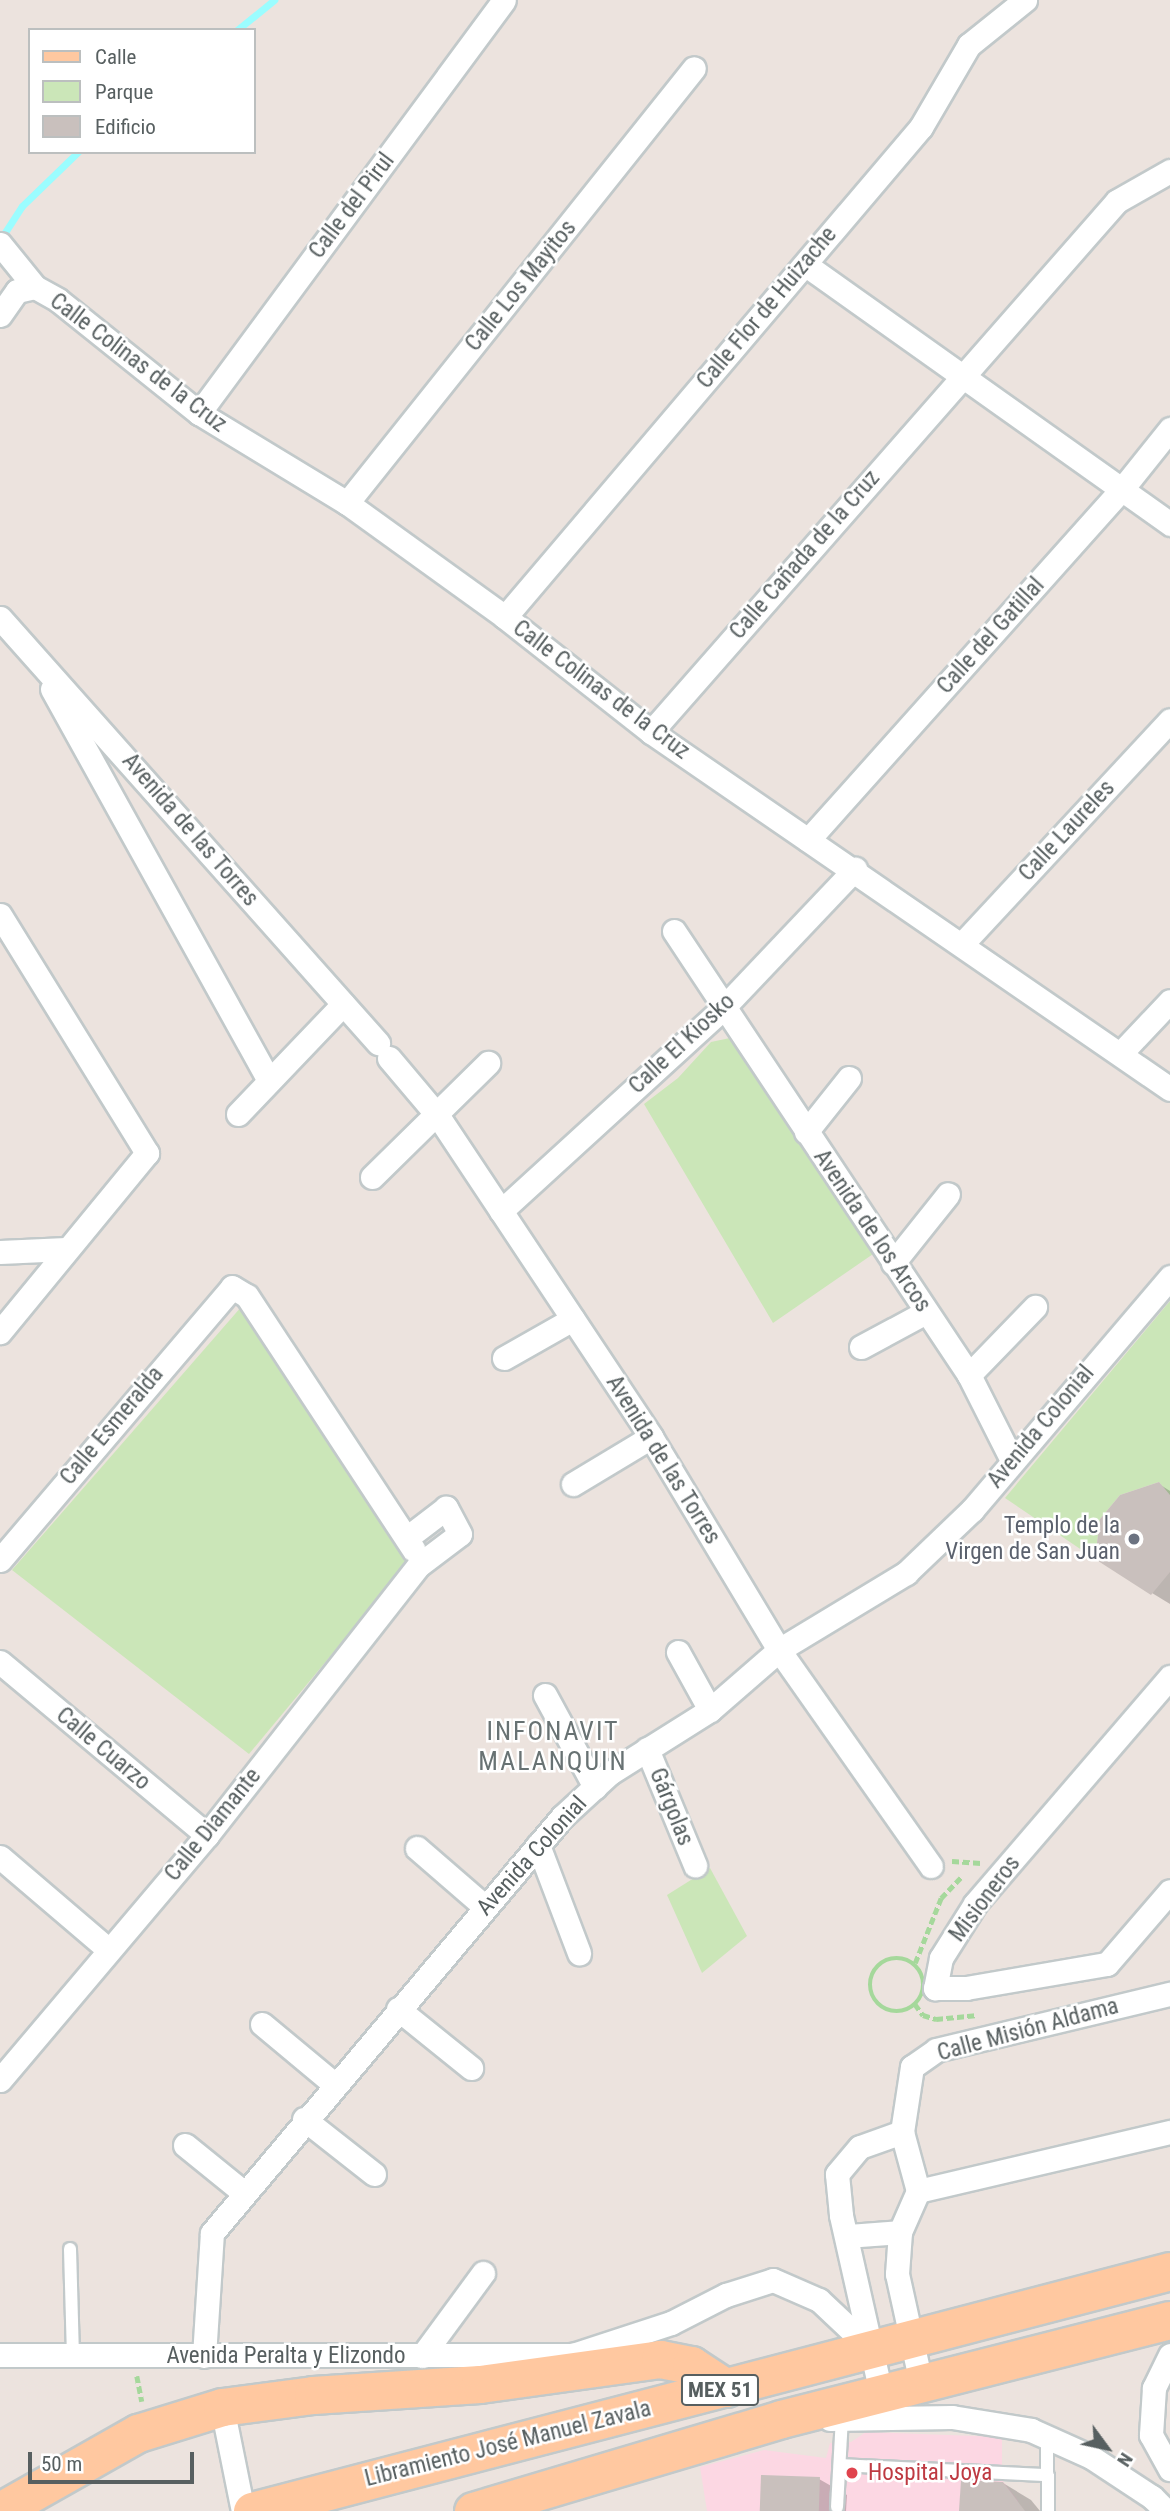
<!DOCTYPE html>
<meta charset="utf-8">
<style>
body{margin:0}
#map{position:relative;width:1170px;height:2511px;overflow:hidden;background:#ece3de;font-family:"Roboto Condensed",sans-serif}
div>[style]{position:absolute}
.medical>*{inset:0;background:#fcd7e3}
.green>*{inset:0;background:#cbe6b8}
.shadow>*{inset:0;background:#0003}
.stream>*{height:7px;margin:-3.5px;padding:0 3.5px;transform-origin:3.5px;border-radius:3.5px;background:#9bfdff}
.building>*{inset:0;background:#c9c0bd;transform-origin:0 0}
.path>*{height:4.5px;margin-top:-2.25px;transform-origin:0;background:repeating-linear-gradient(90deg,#a5d89b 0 7px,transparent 0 10.5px)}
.path>.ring{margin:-2.25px;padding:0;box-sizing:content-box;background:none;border:4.5px solid #a5d89b;border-radius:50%}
.roads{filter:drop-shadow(2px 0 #c2c9ca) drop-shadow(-2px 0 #c2c9ca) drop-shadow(0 2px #c2c9ca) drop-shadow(0 -2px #c2c9ca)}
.lane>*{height:12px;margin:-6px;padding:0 6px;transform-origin:6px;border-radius:6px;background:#fff}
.street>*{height:23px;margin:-11.5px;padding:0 11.5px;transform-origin:11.5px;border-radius:11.5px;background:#fff}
.primary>*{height:37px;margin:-18.5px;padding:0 18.5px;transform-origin:18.5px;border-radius:18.5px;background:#ffc8a0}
.dots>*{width:19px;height:19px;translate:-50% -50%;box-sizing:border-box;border:4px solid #fff;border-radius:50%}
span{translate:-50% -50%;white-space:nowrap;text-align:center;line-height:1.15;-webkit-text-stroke:5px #fff;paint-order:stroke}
.shield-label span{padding:2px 5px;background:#fff;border:2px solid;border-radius:5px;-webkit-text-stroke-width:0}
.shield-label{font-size:21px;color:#575f60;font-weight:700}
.street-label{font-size:23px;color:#575f60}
.worship-label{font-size:23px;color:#5b616d}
.right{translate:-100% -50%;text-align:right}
.health-label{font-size:23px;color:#be3a42}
.left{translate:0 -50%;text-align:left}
.quarter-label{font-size:26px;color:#687273;letter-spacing:2px}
.legend{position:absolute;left:28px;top:28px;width:228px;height:126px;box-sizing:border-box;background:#fff;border:2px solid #bcbfbf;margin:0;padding:9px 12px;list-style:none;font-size:21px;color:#575f60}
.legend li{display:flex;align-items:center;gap:14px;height:35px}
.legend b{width:35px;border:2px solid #bcbfbf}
.north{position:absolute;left:1072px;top:2413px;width:70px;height:70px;-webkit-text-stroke:5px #fff;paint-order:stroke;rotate:123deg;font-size:19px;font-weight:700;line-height:28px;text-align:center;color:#575f60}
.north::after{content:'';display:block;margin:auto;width:24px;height:32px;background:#575f60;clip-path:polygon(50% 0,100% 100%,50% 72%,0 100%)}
.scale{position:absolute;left:28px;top:2452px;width:166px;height:32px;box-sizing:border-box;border:4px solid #575f60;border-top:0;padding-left:9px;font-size:21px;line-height:24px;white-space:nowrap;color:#575f60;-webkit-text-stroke:5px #fff;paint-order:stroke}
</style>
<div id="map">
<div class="medical">
<i style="clip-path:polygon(866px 2432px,1002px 2437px,1002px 2480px,1018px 2501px,1017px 2511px,707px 2511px,700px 2467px,764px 2450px,826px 2458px,830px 2443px,851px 2442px)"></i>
</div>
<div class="green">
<i style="clip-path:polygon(730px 1038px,876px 1252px,773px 1323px,644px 1104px,678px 1078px,711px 1042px)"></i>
<i style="clip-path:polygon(1170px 1301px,1170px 1496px,1159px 1482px,1120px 1495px,1100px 1519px,1095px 1559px,1005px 1498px)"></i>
<i style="clip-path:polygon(242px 1306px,391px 1529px,407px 1564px,249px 1754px,12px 1570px)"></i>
<i style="clip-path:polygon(710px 1868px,747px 1936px,702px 1973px,667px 1895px)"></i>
</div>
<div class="shadow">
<i style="clip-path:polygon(1159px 1484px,1170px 1491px,1170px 1604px,1152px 1593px)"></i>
<i style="clip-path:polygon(819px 2479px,847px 2495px,846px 2511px,761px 2511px)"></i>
<i style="clip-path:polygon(1003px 2483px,1031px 2500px,1040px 2511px,961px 2511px)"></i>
</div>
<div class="stream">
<i style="left:237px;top:30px;width:48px;rotate:-39deg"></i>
<i style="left:0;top:240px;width:40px;rotate:-57.1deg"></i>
<i style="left:22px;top:206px;width:78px;rotate:-44deg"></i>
</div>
<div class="building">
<i style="clip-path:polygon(1159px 1482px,1170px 1495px,1170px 1572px,1151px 1595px,1095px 1559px,1100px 1519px,1120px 1495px)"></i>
<i style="left:761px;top:2475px;width:59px;height:36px;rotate:2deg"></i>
<i style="clip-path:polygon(961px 2480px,1003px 2482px,1025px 2511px,959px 2511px)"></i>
</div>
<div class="path">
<i style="left:952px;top:1861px;width:29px;rotate:4deg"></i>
<i class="ring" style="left:870px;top:1958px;width:49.5px;height:49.5px"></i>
<i style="left:915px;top:1963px;width:70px;rotate:-68.2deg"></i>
<i style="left:941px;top:1898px;width:30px;rotate:-46deg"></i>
<i style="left:915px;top:2004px;width:14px;rotate:54deg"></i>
<i style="left:923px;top:2015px;width:14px;rotate:17deg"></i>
<i style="left:936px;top:2019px;width:42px;rotate:-5.4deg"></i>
<i style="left:137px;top:2376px;width:26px;rotate:79deg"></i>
</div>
<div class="roads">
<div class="lane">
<i style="left:70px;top:2249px;width:106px;rotate:88.4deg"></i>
<i style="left:1047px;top:2437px;width:74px;rotate:89.2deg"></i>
<i style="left:840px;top:2465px;width:208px;rotate:2.8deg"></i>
<i style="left:837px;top:2507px;width:89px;rotate:-86.8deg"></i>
</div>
<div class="street">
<i style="left:0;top:244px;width:55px;rotate:50.9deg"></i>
<i style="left:35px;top:287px;width:26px;rotate:29deg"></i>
<i style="left:58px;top:300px;width:181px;rotate:38.7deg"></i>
<i style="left:199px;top:413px;width:173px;rotate:31.3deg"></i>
<i style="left:347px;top:503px;width:195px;rotate:35.8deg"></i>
<i style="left:505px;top:617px;width:186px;rotate:38.2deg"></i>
<i style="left:651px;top:732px;width:630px;rotate:34.52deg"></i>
<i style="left:806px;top:265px;width:447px;rotate:35.4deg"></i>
<i style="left:0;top:315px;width:29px;rotate:-55deg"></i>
<i style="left:17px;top:291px;width:18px;rotate:-13deg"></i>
<i style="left:199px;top:413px;width:513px;rotate:-53.55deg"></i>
<i style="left:347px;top:503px;width:556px;rotate:-51.42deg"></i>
<i style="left:505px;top:617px;width:643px;rotate:-49.67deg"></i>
<i style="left:921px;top:127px;width:95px;rotate:-59.7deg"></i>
<i style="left:969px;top:45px;width:72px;rotate:-38.8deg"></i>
<i style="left:0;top:618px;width:569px;rotate:48.35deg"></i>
<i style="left:52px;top:689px;width:448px;rotate:61deg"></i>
<i style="left:651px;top:732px;width:706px;rotate:-48.73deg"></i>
<i style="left:1117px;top:201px;width:61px;rotate:-29.5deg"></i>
<i style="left:808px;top:840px;width:471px;rotate:-48.2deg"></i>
<i style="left:1122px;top:489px;width:77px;rotate:-51.3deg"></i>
<i style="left:0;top:915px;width:280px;rotate:58.3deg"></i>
<i style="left:147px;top:1153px;width:232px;rotate:129.4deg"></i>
<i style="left:674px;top:931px;width:533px;rotate:56.4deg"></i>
<i style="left:969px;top:1375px;width:93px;rotate:63.2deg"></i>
<i style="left:963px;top:943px;width:304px;rotate:-47.1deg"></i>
<i style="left:1121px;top:1053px;width:71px;rotate:-46.7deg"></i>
<i style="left:389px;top:1058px;width:76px;rotate:49.8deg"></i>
<i style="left:438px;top:1116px;width:385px;rotate:56.4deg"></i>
<i style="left:651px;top:1437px;width:249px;rotate:59deg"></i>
<i style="left:779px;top:1650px;width:264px;rotate:54.9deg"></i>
<i style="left:238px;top:1114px;width:152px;rotate:-46.3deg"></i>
<i style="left:806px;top:1132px;width:69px;rotate:-51.5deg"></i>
<i style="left:372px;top:1177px;width:163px;rotate:-44.5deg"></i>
<i style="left:501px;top:1211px;width:301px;rotate:-42.4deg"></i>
<i style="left:723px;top:1008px;width:192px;rotate:-46.5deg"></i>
<i style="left:0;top:1252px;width:66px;rotate:-2.6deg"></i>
<i style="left:893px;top:1263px;width:88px;rotate:-51.4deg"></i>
<i style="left:861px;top:1347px;width:74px;rotate:-28.3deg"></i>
<i style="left:504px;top:1358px;width:79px;rotate:-29.5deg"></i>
<i style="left:969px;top:1375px;width:95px;rotate:-45.9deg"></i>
<i style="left:573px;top:1484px;width:91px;rotate:-31.1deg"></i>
<i style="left:0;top:1560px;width:358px;rotate:-49.6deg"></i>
<i style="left:232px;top:1287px;width:17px;rotate:31deg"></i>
<i style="left:247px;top:1296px;width:303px;rotate:56.7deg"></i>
<i style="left:678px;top:1652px;width:66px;rotate:61.1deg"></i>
<i style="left:0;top:1662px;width:270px;rotate:39.9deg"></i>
<i style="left:1170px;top:1677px;width:299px;rotate:130.7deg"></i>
<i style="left:975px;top:1904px;width:64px;rotate:122.2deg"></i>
<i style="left:941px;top:1958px;width:31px;rotate:101deg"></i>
<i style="left:935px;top:1988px;width:31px"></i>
<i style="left:966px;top:1988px;width:143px;rotate:-9.7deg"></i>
<i style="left:1107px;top:1964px;width:96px;rotate:-49.2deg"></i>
<i style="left:545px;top:1695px;width:105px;rotate:61.5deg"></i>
<i style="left:647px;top:1749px;width:126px;rotate:67.5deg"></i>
<i style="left:538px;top:1845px;width:116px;rotate:69.2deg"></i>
<i style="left:417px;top:1848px;width:90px;rotate:40.9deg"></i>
<i style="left:0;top:1857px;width:143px;rotate:40.5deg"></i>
<i style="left:398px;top:2009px;width:94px;rotate:38.9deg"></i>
<i style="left:262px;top:2024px;width:94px;rotate:39.8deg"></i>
<i style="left:0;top:2080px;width:321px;rotate:-49.8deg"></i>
<i style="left:207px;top:1835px;width:343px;rotate:-51.9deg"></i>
<i style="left:419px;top:1565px;width:51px;rotate:-37.1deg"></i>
<i style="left:460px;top:1534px;width:30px;rotate:-118deg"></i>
<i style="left:446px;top:1508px;width:48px;rotate:142.7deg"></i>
<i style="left:304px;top:2119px;width:89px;rotate:38.2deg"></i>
<i style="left:185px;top:2145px;width:75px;rotate:39deg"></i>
<i style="left:918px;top:2191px;width:259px;rotate:-13.2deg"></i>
<i style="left:847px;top:2236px;width:53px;rotate:-4.3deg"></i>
<i style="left:0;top:2355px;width:573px"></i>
<i style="left:1170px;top:2355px;width:37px;rotate:116deg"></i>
<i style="left:1154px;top:2388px;width:47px;rotate:93.7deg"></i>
<i style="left:1151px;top:2435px;width:39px;rotate:61deg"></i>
<i style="left:204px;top:2356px;width:123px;rotate:-86.3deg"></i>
<i style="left:212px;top:2233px;width:544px;rotate:-49.92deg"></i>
<i style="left:562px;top:1817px;width:65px;rotate:-42.5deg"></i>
<i style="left:610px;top:1773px;width:118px;rotate:-32.2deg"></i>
<i style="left:710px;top:1710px;width:91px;rotate:-41deg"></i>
<i style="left:779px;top:1650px;width:149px;rotate:-31.2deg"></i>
<i style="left:906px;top:1573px;width:91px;rotate:-43.7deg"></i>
<i style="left:972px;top:1510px;width:306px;rotate:-49.6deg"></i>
<i style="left:422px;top:2356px;width:103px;rotate:-53.7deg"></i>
<i style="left:569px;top:2368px;width:14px;rotate:-73deg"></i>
<i style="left:573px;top:2355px;width:103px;rotate:-18.1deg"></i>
<i style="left:671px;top:2323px;width:62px;rotate:-27deg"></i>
<i style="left:726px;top:2295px;width:49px;rotate:-17.7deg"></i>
<i style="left:773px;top:2280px;width:50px;rotate:23.5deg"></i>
<i style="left:819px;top:2300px;width:71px;rotate:43.3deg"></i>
<i style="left:921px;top:2383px;width:112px;rotate:-102.4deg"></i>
<i style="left:897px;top:2274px;width:42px;rotate:-85.9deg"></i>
<i style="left:900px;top:2232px;width:45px;rotate:-66.3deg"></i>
<i style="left:918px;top:2191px;width:61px;rotate:-105.2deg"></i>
<i style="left:902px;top:2132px;width:66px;rotate:-81.3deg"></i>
<i style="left:912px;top:2067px;width:29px;rotate:-35deg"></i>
<i style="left:936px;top:2050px;width:241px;rotate:-13.5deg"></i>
<i style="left:881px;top:2393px;width:182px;rotate:-102.7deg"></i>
<i style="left:841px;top:2215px;width:41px;rotate:-95.6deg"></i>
<i style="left:837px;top:2174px;width:35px;rotate:-50deg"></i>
<i style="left:860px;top:2147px;width:45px;rotate:-19.7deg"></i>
<i style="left:222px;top:2407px;width:106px;rotate:78.6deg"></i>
<i style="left:830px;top:2419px;width:122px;rotate:-0.9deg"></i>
<i style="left:952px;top:2417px;width:80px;rotate:9.3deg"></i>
<i style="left:1031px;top:2430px;width:66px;rotate:24.2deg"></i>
<i style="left:1091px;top:2457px;width:73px;rotate:33.3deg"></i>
<i style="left:1152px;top:2497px;width:20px;rotate:45deg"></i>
</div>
<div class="primary">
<i style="left:0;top:2511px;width:159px;rotate:-29.5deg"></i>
<i style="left:138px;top:2433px;width:88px;rotate:-17.2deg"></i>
<i style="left:222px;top:2407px;width:92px;rotate:-7.5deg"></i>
<i style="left:313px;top:2395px;width:167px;rotate:-3.8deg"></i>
<i style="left:480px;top:2384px;width:182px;rotate:-7.9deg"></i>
<i style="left:660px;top:2359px;width:32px;rotate:11deg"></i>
<i style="left:691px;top:2365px;width:42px;rotate:33.3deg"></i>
<i style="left:252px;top:2511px;width:949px;rotate:-14.65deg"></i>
<i style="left:473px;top:2511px;width:321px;rotate:-16.6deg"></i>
<i style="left:781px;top:2419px;width:401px;rotate:-14.3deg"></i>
</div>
</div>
<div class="dots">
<i style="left:1134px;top:1539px;background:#6b7280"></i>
<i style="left:852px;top:2473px;background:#e0444e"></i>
</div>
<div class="shield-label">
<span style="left:720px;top:2390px">MEX 51</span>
</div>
<div class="street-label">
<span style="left:352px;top:206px;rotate:-53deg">Calle del Pirul</span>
<span style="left:521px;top:286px;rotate:-51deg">Calle Los Mayitos</span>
<span style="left:767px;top:308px;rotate:-50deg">Calle Flor de Huizache</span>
<span style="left:138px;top:363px;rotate:37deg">Calle Colinas de la Cruz</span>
<span style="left:805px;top:555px;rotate:-49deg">Calle Cañada de la Cruz</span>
<span style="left:991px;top:636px;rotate:-48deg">Calle del Gatillal</span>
<span style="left:601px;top:690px;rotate:37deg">Calle Colinas de la Cruz</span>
<span style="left:190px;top:830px;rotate:49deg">Avenida de las Torres</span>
<span style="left:1067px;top:831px;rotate:-47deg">Calle Laureles</span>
<span style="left:682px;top:1044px;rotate:-43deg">Calle El Kiosko</span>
<span style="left:872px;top:1231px;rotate:56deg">Avenida de los Arcos</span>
<span style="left:112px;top:1426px;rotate:-50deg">Calle Esmeralda</span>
<span style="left:1041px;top:1427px;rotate:-50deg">Avenida Colonial</span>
<span style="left:663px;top:1460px;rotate:58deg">Avenida de las Torres</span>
<span style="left:103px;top:1749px;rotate:40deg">Calle Cuarzo</span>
<span style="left:671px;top:1807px;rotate:68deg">Gárgolas</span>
<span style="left:213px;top:1825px;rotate:-51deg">Calle Diamante</span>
<span style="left:532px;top:1856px;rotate:-48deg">Avenida Colonial</span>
<span style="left:985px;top:1899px;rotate:-53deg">Misioneros</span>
<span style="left:1028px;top:2030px;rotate:-15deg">Calle Misión Aldama</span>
<span style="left:286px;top:2356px">Avenida Peralta y Elizondo</span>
<span style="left:508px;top:2444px;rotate:-14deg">Libramiento José Manuel Zavala</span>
</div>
<div class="worship-label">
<span class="right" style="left:1120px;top:1539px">Templo de la<br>Virgen de San Juan</span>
</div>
<div class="health-label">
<span class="left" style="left:868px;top:2473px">Hospital Joya</span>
</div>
<div class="quarter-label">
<span style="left:553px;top:1747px">INFONAVIT<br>MALANQUIN</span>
</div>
<ul class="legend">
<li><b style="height:9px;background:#ffc8a0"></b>Calle</li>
<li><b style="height:19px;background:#cbe6b8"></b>Parque</li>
<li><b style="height:19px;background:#c9c0bd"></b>Edificio</li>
</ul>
<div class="north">N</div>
<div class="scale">50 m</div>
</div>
